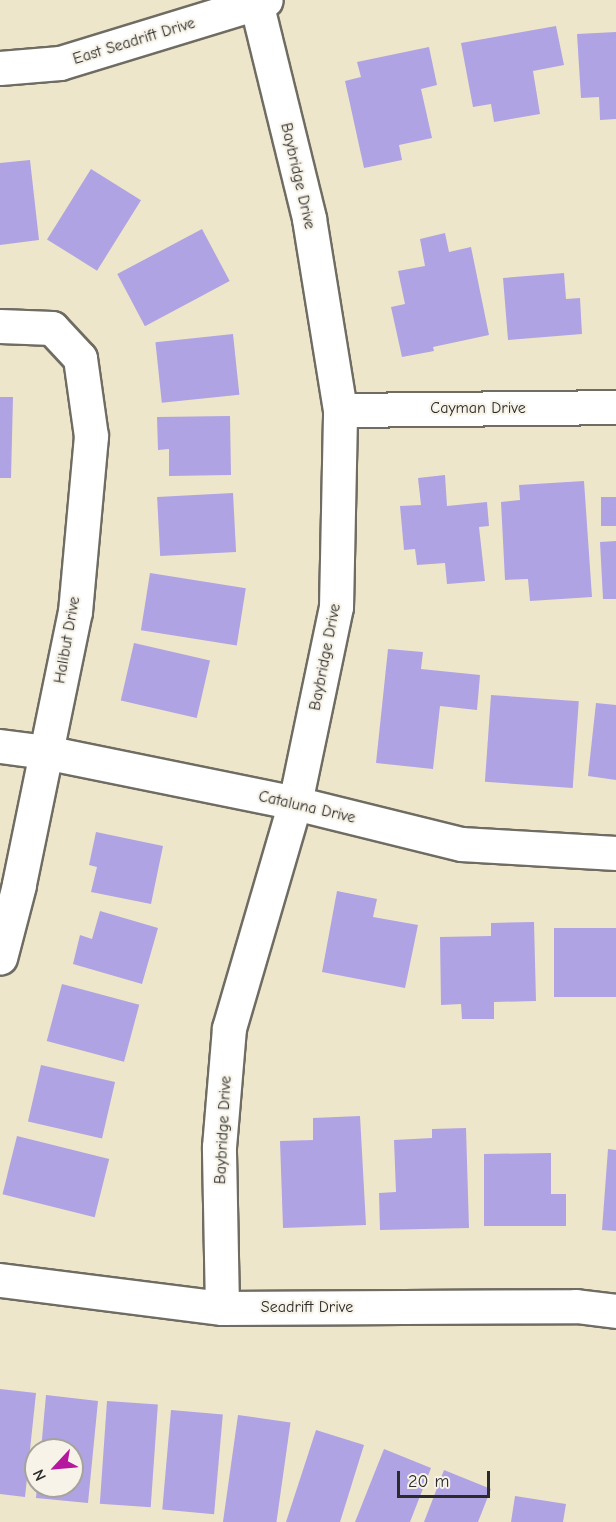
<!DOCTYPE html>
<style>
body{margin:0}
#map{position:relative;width:616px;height:1522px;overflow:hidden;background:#eee6ca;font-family:"Comic Neue",sans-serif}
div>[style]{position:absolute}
.building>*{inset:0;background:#afa3e3;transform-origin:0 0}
.roads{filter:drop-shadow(2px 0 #6f6c63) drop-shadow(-2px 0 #6f6c63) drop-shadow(0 2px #6f6c63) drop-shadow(0 -2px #6f6c63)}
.street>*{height:33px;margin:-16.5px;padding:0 16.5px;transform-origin:16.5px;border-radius:16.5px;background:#fff}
span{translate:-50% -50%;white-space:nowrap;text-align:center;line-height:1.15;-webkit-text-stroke:4.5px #f7f3e8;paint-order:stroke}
.street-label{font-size:16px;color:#2b2b2b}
.north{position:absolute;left:24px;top:1438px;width:60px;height:60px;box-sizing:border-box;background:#f7f3e8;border:2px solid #a5a39c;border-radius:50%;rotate:244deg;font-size:16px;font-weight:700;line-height:24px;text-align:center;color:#2b2b2b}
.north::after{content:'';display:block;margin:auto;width:21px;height:27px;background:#b5179e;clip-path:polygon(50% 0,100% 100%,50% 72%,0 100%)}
.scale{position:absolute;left:397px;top:1471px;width:93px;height:27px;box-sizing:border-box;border:3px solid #2b2b2b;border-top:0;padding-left:8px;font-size:18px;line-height:21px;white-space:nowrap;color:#2b2b2b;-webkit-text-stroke:4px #f7f3e8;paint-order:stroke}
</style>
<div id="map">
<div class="building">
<i style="clip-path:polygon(556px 26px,564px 65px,533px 71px,540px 114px,494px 122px,491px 104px,473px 107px,461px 43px)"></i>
<i style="clip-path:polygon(616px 32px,616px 119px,600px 120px,599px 97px,581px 98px,577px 34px)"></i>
<i style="clip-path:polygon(429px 47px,437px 85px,421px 89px,432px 138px,399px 145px,402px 160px,364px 168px,345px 81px,361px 77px,357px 62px)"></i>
<i style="clip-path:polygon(30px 160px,39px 240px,0 245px,0 163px)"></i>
<i style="left:91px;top:169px;width:59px;height:83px;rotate:32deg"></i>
<i style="left:202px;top:229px;width:59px;height:96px;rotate:62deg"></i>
<i style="clip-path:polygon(445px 233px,449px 252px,471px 247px,489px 335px,433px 347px,434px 351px,402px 357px,391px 307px,405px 304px,398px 271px,425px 266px,420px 239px)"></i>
<i style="clip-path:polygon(564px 273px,566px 299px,580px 298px,582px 334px,508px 340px,503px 278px)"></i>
<i style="left:233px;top:334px;width:61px;height:78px;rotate:84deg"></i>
<i style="clip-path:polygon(0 397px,13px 397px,11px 478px,0 478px)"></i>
<i style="clip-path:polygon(230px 416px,231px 475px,169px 476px,169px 449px,158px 450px,157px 417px)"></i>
<i style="clip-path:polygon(445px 475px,447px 506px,487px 502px,489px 526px,479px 527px,485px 581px,447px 584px,445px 563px,417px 565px,415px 549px,404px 550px,400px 506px,421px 505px,418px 478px)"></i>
<i style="clip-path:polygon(584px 481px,592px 597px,530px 601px,528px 579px,505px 580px,501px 502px,520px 500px,519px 485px)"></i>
<i style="left:233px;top:493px;width:59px;height:76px;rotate:87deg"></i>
<i style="left:601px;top:497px;width:15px;height:29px"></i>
<i style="clip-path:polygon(616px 541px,616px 599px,603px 599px,600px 542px)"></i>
<i style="left:150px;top:573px;width:97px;height:58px;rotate:9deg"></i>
<i style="left:134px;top:643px;width:78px;height:59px;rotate:13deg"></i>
<i style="clip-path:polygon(388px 649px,423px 652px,421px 669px,480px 675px,477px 710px,440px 706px,433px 769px,376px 763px)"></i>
<i style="left:491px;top:695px;width:88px;height:87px;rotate:4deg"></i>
<i style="clip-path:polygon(596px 703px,616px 705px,616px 780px,588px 776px)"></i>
<i style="clip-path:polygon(96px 832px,163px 846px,151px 904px,91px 892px,97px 867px,89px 865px)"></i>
<i style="clip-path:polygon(337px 891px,377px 899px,373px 917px,418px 925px,405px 988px,322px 972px)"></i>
<i style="clip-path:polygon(100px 911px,158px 928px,142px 984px,73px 964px,80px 935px,92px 939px)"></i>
<i style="clip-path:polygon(534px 922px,536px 1001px,494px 1002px,494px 1019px,462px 1019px,461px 1004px,441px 1005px,440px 937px,491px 936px,491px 923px)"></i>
<i style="left:616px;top:928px;width:69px;height:62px;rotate:90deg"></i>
<i style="left:62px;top:984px;width:80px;height:59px;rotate:15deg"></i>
<i style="left:41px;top:1065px;width:76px;height:58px;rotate:13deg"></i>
<i style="clip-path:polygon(360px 1116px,366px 1225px,283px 1228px,280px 1141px,313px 1140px,313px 1118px)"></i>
<i style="clip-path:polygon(466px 1128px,469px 1228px,380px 1230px,379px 1193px,396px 1192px,394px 1140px,432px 1138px,432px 1129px)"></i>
<i style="left:17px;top:1136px;width:95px;height:60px;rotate:14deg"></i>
<i style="clip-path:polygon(608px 1149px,616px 1150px,616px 1231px,602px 1230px)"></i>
<i style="clip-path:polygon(551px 1153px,551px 1194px,566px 1194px,566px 1226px,484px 1226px,484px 1154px)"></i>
<i style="clip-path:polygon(0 1389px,36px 1393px,25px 1497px,0 1494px)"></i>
<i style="clip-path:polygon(46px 1395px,98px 1401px,88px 1503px,36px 1498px,37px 1486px,72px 1486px,72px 1450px,41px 1450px)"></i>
<i style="left:107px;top:1401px;width:51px;height:103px;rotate:4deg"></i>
<i style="left:171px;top:1410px;width:52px;height:100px;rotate:5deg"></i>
<i style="left:238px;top:1415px;width:53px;height:108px;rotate:8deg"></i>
<i style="clip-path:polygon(316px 1430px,364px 1445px,340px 1522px,286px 1522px)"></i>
<i style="clip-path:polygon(384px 1449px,431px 1468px,410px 1522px,355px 1522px)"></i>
<i style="clip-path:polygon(444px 1470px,491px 1489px,478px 1522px,424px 1522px)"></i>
<i style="clip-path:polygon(515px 1496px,566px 1504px,563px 1522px,511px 1522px)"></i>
</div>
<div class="roads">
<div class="street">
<i style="left:0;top:68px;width:60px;rotate:-4.8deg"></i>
<i style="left:60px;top:63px;width:215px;rotate:-17deg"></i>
<i style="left:0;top:326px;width:52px;rotate:2.2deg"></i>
<i style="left:52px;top:328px;width:41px;rotate:47deg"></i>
<i style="left:80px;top:358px;width:79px;rotate:82deg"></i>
<i style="left:91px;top:436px;width:176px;rotate:95.2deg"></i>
<i style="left:75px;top:611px;width:280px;rotate:101.6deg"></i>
<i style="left:19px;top:885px;width:75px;rotate:104.6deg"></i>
<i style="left:340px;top:410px;width:276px;rotate:-0.6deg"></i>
<i style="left:0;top:746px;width:45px;rotate:7.6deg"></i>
<i style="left:45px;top:752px;width:255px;rotate:11.5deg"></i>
<i style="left:295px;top:803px;width:171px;rotate:13.9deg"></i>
<i style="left:461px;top:844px;width:155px;rotate:3.3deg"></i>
<i style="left:0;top:1280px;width:224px;rotate:7.2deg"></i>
<i style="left:222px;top:1308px;width:354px;rotate:-0.3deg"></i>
<i style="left:576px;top:1306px;width:40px;rotate:7.1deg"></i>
<i style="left:222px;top:1308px;width:161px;rotate:-91.1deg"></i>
<i style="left:219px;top:1147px;width:119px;rotate:-85.2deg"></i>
<i style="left:229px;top:1028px;width:234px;rotate:-73.7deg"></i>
<i style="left:295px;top:803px;width:200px;rotate:-78.2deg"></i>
<i style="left:336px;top:607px;width:197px;rotate:-88.8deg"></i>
<i style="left:340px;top:410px;width:194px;rotate:-99.2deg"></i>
<i style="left:309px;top:218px;width:221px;rotate:-103.8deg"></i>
</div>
</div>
<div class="street-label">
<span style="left:134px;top:41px;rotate:-17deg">East Seadrift Drive</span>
<span style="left:298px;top:176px;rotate:77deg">Baybridge Drive</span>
<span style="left:478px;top:408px">Cayman Drive</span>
<span style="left:67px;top:640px;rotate:-80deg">Halibut Drive</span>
<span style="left:325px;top:657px;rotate:-79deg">Baybridge Drive</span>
<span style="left:307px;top:807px;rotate:13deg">Cataluna Drive</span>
<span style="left:223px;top:1130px;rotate:-87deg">Baybridge Drive</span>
<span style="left:307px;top:1307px">Seadrift Drive</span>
</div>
<div class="north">N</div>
<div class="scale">20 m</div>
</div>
